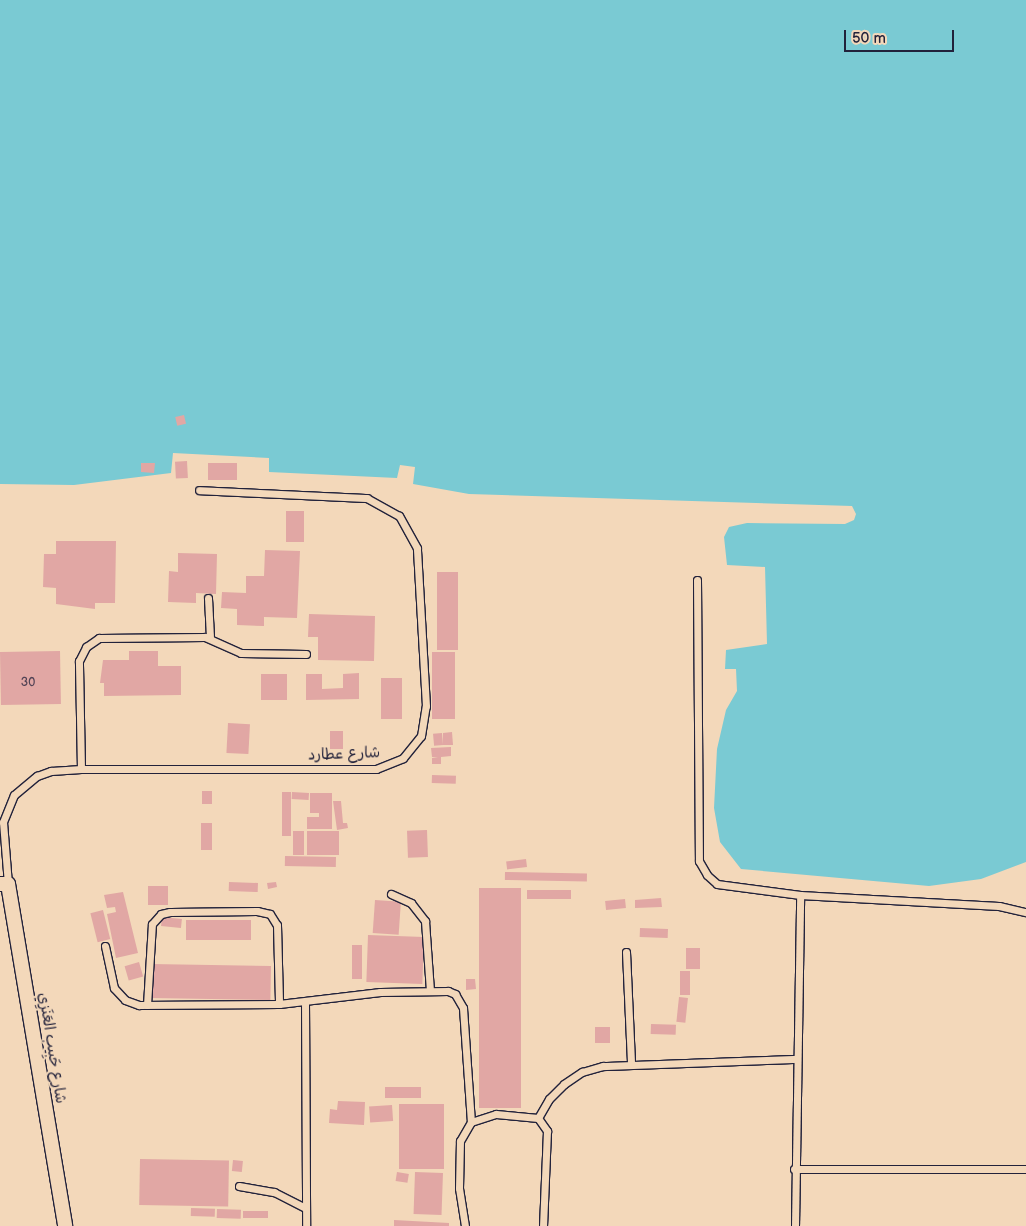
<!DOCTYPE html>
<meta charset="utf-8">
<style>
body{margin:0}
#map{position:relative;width:1026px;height:1226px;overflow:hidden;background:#f3d8ba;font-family:"Balsamiq Sans","Playpen Sans Arabic",sans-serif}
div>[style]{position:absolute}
.water>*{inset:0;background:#7acad3}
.building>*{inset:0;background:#e1a7a4;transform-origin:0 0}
.roads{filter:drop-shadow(1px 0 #22223b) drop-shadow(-1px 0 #22223b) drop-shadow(0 1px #22223b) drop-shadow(0 -1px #22223b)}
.service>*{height:7px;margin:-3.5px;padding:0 3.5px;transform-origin:3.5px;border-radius:3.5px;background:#f3d8ba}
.minor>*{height:14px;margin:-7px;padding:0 7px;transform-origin:7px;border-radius:7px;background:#f3d8ba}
span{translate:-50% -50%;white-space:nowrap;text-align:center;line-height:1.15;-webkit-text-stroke:4px #f3d8ba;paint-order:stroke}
.number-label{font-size:12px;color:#524355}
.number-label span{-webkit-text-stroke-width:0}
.street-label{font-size:15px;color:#22223b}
.scale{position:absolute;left:844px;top:30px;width:110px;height:22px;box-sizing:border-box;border:2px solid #22223b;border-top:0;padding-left:6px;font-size:15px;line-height:18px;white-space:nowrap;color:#22223b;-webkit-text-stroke:4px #f3d8ba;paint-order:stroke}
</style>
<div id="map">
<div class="water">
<i style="clip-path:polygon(0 0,1026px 0,1026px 862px,981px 879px,929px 886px,741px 869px,720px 842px,714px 808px,717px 749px,726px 710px,737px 691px,736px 669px,725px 669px,726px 650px,767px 644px,765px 567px,727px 565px,724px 537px,729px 527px,747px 523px,845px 524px,854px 520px,856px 514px,852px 506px,469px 494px,413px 484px,415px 467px,400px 465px,397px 478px,269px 472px,269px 458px,173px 453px,171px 473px,74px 485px,0 484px)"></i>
</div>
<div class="building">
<i style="left:184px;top:415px;width:9px;height:9px;rotate:77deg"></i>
<i style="left:187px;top:461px;width:17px;height:12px;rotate:87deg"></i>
<i style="clip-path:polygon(141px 463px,155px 463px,154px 473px,141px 472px)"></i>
<i style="left:208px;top:463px;width:29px;height:17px"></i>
<i style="left:286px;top:511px;width:18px;height:31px"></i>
<i style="clip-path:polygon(56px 541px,116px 541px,115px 603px,95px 603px,95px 609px,56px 604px,56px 588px,43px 587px,44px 554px,56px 554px)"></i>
<i style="clip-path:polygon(265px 550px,300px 551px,297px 618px,264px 617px,264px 626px,237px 625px,237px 609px,221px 608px,222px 592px,246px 593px,246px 576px,264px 576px)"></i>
<i style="clip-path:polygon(178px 553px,217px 554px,216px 594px,196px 593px,196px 603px,168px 602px,169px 571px,178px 572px)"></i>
<i style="left:437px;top:572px;width:21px;height:78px"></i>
<i style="clip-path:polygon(309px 614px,375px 616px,374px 661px,318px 660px,318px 637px,308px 637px)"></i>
<i style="left:60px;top:651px;width:53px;height:60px;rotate:89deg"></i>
<i style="clip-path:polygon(129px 651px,158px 651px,158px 666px,181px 666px,181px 695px,104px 696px,104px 683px,100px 683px,103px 660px,129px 660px)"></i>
<i style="left:432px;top:652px;width:23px;height:67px"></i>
<i style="clip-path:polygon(359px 673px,359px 699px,306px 700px,306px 674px,322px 674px,322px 689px,343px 688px,343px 674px)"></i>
<i style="left:261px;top:674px;width:26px;height:26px"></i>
<i style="left:381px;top:678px;width:21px;height:41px"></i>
<i style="left:228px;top:723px;width:22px;height:30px;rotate:3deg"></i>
<i style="left:330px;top:731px;width:13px;height:18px"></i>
<i style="clip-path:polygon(452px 732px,453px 745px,443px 745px,443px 733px)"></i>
<i style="left:442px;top:733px;width:12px;height:9px;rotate:85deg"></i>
<i style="clip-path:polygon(451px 747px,451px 756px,441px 757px,441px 764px,432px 764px,432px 758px,438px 757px,432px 757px,431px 748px)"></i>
<i style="left:432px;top:775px;width:24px;height:8px;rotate:2deg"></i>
<i style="left:202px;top:791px;width:10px;height:13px"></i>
<i style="left:282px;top:792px;width:9px;height:44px"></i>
<i style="left:292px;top:792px;width:17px;height:7px;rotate:3deg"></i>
<i style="clip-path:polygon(310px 793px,332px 793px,332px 829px,307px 829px,307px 817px,319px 817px,319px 813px,310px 813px)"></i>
<i style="clip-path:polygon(333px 801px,341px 801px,343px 823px,347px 823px,348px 828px,337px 830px)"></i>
<i style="left:201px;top:823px;width:11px;height:27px"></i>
<i style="left:427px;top:830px;width:27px;height:20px;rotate:88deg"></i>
<i style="left:293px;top:831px;width:11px;height:24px"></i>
<i style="left:307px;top:831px;width:32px;height:24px"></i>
<i style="left:285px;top:856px;width:51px;height:10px;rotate:1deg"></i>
<i style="left:526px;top:859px;width:8px;height:20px;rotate:83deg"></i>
<i style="left:505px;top:872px;width:82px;height:8px;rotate:1deg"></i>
<i style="left:229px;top:882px;width:29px;height:9px;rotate:2deg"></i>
<i style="clip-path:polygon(276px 882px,277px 887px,268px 889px,267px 883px)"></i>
<i style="left:148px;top:886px;width:20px;height:19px"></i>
<i style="left:479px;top:888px;width:42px;height:220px"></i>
<i style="left:527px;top:890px;width:44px;height:9px"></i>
<i style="clip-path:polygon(123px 892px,138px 953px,116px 958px,107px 914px,116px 912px,115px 907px,107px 908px,104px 895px)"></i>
<i style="clip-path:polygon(661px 898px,662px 907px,635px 908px,635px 900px)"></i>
<i style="left:625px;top:899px;width:9px;height:20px;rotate:84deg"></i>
<i style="left:375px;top:900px;width:26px;height:33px;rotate:4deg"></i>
<i style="left:103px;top:910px;width:30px;height:13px;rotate:76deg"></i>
<i style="left:162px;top:917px;width:20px;height:9px;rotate:6deg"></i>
<i style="left:186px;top:920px;width:65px;height:20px"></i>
<i style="left:640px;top:928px;width:28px;height:9px;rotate:2deg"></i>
<i style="left:368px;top:935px;width:56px;height:47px;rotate:2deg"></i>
<i style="left:352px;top:945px;width:10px;height:34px"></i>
<i style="left:686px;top:948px;width:14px;height:21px"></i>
<i style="left:139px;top:962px;width:15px;height:15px;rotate:74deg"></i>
<i style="left:151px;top:964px;width:120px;height:34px;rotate:1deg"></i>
<i style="left:680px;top:971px;width:10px;height:24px"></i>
<i style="clip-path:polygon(466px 979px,475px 979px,476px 989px,466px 990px)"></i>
<i style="left:679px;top:997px;width:9px;height:25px;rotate:6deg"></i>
<i style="left:651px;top:1024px;width:25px;height:10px;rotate:2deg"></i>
<i style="left:610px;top:1027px;width:16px;height:15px;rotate:90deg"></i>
<i style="left:421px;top:1087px;width:11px;height:36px;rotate:90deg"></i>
<i style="clip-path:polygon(338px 1101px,365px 1102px,364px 1125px,329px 1123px,330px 1109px,337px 1110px)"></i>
<i style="left:399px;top:1104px;width:45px;height:65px"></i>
<i style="left:392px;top:1105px;width:16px;height:23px;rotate:86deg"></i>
<i style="left:140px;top:1159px;width:89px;height:46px;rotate:1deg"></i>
<i style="left:233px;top:1160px;width:10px;height:11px;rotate:6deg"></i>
<i style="left:397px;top:1172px;width:12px;height:9px;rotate:9deg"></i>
<i style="left:415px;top:1172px;width:28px;height:42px;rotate:2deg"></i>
<i style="left:191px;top:1208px;width:24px;height:8px;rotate:2deg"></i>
<i style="left:217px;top:1209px;width:24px;height:9px;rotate:2deg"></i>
<i style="left:243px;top:1211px;width:25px;height:7px"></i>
<i style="clip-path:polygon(394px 1220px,449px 1223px,449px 1226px,394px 1226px)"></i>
</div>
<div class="roads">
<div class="service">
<i style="left:697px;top:580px;width:281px;rotate:89.6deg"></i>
<i style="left:699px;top:861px;width:16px;rotate:60deg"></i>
<i style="left:707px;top:875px;width:13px;rotate:42deg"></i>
<i style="left:717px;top:884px;width:84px;rotate:7.5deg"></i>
<i style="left:800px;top:895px;width:199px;rotate:3.2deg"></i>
<i style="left:999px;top:906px;width:28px;rotate:13deg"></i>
<i style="left:208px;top:598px;width:40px;rotate:87.1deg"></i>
<i style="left:81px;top:769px;width:108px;rotate:-91.1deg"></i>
<i style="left:79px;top:661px;width:16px;rotate:-63deg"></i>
<i style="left:86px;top:647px;width:16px;rotate:-35deg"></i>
<i style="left:99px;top:638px;width:106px;rotate:-0.5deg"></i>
<i style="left:205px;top:637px;width:39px;rotate:24deg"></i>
<i style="left:241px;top:653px;width:65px;rotate:0.9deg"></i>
<i style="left:8px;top:884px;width:62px;rotate:-94.6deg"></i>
<i style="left:3px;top:822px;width:29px;rotate:-68deg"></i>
<i style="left:14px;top:795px;width:30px;rotate:-40deg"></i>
<i style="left:37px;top:776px;width:15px;rotate:-20deg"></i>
<i style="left:51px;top:771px;width:30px;rotate:-4deg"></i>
<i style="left:81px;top:769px;width:295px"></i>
<i style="left:376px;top:769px;width:29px;rotate:-22deg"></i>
<i style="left:403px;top:758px;width:28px;rotate:-51deg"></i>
<i style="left:421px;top:736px;width:30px;rotate:-81deg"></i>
<i style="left:426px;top:706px;width:158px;rotate:-93.3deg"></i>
<i style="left:417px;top:548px;width:37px;rotate:-119deg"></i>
<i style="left:399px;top:516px;width:37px;rotate:-151deg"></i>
<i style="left:367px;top:498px;width:168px;rotate:-177.3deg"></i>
<i style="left:391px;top:894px;width:22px;rotate:24deg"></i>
<i style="left:411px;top:903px;width:23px;rotate:52deg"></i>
<i style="left:425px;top:921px;width:69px;rotate:85.9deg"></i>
<i style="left:105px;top:946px;width:43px;rotate:77.9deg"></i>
<i style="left:114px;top:988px;width:16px;rotate:47deg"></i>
<i style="left:125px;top:1000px;width:15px;rotate:20deg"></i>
<i style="left:139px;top:1005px;width:140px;rotate:-0.4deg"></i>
<i style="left:279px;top:1004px;width:102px;rotate:-6.8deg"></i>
<i style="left:380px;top:992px;width:68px;rotate:-0.8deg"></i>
<i style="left:448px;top:991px;width:8px;rotate:23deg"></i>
<i style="left:455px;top:994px;width:16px;rotate:60deg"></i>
<i style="left:463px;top:1008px;width:114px;rotate:86deg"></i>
<i style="left:626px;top:952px;width:112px;rotate:87.4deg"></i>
<i style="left:305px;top:1002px;width:224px;rotate:89.7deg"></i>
<i style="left:147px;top:1005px;width:81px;rotate:-86.5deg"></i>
<i style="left:152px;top:924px;width:13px;rotate:-48deg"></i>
<i style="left:161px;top:914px;width:9px;rotate:-13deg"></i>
<i style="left:170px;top:912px;width:87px;rotate:-0.7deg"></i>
<i style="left:257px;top:911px;width:13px;rotate:13deg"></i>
<i style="left:270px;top:914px;width:13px;rotate:58deg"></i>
<i style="left:277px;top:925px;width:79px;rotate:88.5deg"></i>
<i style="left:538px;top:1118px;width:22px;rotate:-60deg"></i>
<i style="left:549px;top:1099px;width:21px;rotate:-45deg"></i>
<i style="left:564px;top:1084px;width:22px;rotate:-34deg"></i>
<i style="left:582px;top:1072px;width:22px;rotate:-16deg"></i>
<i style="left:603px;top:1066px;width:193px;rotate:-2.1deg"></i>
<i style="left:794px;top:1169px;width:232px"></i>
<i style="left:239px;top:1186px;width:36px;rotate:10deg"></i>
<i style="left:274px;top:1192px;width:35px;rotate:27deg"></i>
<i style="left:465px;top:1226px;width:38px;rotate:-99deg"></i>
<i style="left:459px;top:1188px;width:47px;rotate:-88.8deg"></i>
<i style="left:460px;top:1141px;width:22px;rotate:-60deg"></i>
<i style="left:471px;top:1122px;width:26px;rotate:-18deg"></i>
<i style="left:496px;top:1114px;width:42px;rotate:5.4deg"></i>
<i style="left:538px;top:1118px;width:16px;rotate:55deg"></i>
<i style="left:547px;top:1131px;width:95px;rotate:92.4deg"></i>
<i style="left:795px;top:1226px;width:331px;rotate:-89.1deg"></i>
</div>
<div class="minor">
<i style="left:0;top:884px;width:8px"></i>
<i style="left:8px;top:884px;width:347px;rotate:80.5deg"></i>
</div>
</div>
<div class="number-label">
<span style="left:28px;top:683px">30</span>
</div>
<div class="street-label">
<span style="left:344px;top:754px;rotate:-2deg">شارع عطارد</span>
<span style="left:52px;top:1048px;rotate:81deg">شارع حَبِيب العَنَزِي</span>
</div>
<div class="scale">50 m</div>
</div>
